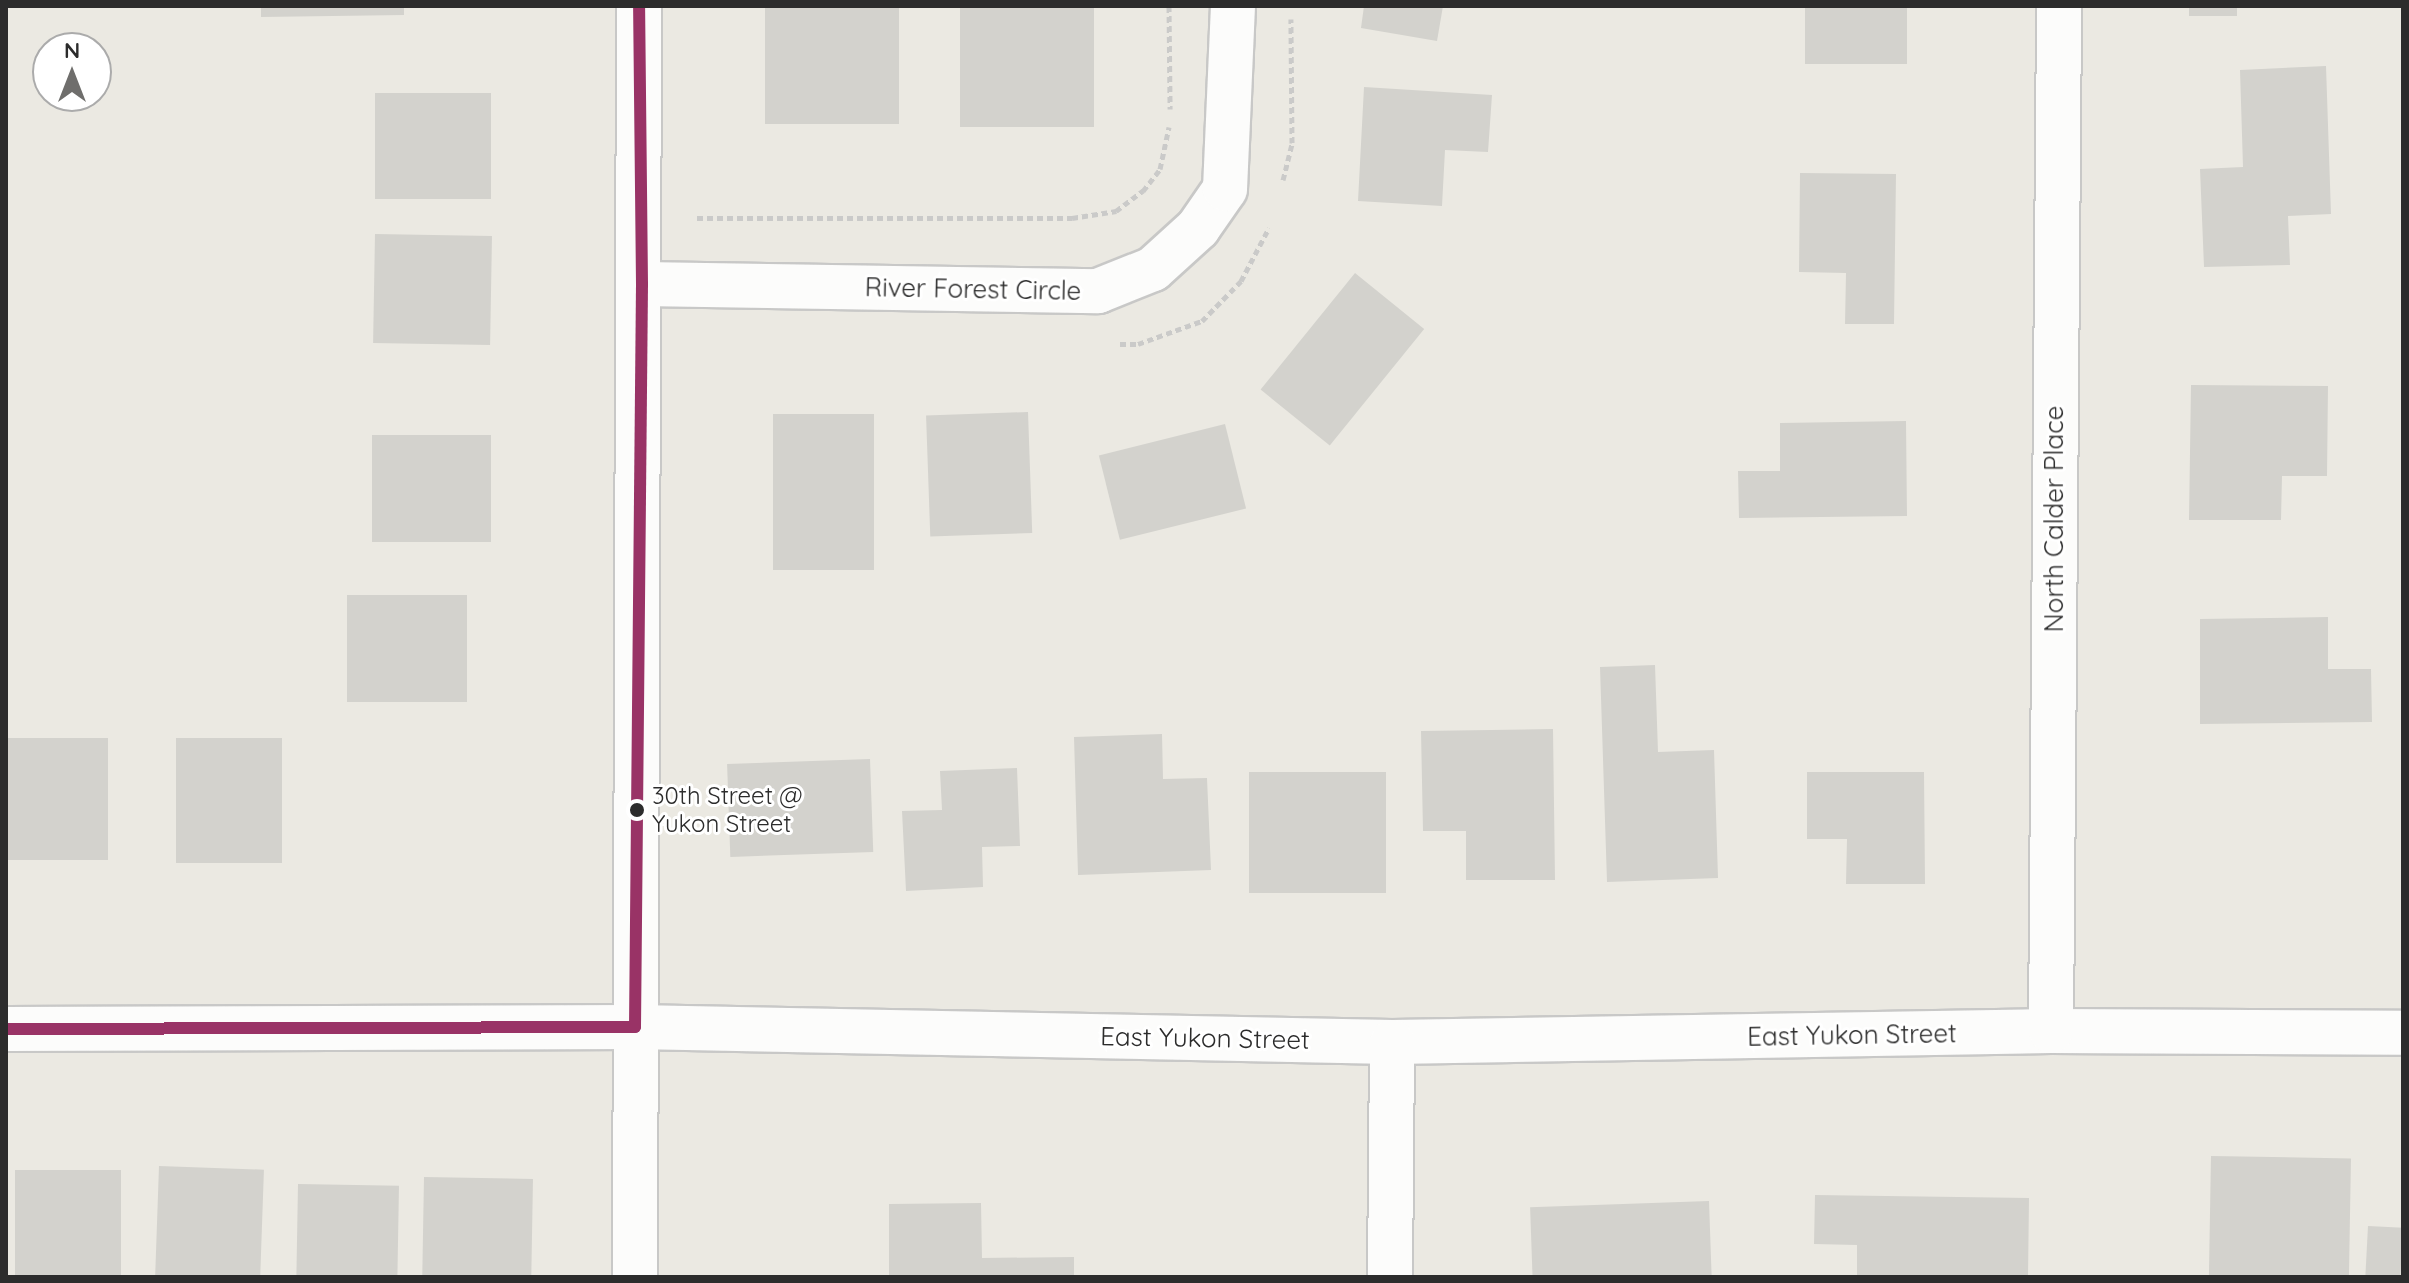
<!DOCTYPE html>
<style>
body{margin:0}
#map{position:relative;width:2409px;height:1283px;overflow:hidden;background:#ebe9e2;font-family:Quicksand,sans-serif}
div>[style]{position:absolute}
.building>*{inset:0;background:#d3d2cd;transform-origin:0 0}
.path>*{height:5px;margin-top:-2.5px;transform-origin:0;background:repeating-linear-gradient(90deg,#cacac9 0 6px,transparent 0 10px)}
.roads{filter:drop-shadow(2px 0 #c8c8c7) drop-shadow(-2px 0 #c8c8c7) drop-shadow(0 2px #c8c8c7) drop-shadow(0 -2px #c8c8c7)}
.minor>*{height:44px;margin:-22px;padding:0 22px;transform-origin:22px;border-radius:22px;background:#fcfcfb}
.bus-1>*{height:12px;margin:-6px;padding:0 6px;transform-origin:6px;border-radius:6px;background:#936}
.dots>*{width:22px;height:22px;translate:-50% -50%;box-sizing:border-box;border:4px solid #fff;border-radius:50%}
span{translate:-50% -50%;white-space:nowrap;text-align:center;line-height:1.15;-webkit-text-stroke:6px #fff;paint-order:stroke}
.bus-label{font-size:24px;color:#2c2c2c}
.left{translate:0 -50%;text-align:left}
.street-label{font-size:26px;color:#2c2c2c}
.frame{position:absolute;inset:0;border:8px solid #2c2c2c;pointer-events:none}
.north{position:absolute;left:32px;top:32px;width:80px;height:80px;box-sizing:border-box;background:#fff;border:2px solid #ababab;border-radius:50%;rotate:0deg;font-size:22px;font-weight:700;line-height:32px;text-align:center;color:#2c2c2c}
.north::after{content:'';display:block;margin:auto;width:28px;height:36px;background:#6f6e6c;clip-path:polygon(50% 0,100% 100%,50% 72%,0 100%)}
</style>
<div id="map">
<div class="building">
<i style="clip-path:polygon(261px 6px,404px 6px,404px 15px,261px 17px)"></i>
<i style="left:765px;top:6px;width:134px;height:118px"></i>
<i style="left:960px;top:6px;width:134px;height:121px"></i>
<i style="clip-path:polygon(1364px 6px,1443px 6px,1437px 41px,1361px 28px)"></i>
<i style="left:1805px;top:6px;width:102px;height:58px"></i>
<i style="left:2189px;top:6px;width:48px;height:10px"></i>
<i style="clip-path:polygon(2326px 66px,2331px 214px,2288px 216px,2290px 265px,2204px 267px,2200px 169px,2243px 167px,2240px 70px)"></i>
<i style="clip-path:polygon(1364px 87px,1492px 95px,1488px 152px,1445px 150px,1442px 206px,1358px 201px)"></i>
<i style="left:491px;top:93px;width:106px;height:116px;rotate:90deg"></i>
<i style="clip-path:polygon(1800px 173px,1896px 174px,1894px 324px,1845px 324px,1846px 273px,1799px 272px)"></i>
<i style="left:375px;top:234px;width:117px;height:109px;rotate:1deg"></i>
<i style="left:1355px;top:273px;width:89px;height:150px;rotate:39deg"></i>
<i style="clip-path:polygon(2191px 385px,2328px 386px,2327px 476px,2282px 476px,2281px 520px,2189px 520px)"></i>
<i style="left:1028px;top:412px;width:121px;height:102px;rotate:88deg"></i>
<i style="left:773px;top:414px;width:101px;height:156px"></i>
<i style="clip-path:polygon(1906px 421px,1907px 516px,1739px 518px,1738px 471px,1780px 471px,1780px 423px)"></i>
<i style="left:1225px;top:424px;width:87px;height:130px;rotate:76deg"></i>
<i style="left:372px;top:435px;width:119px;height:107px"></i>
<i style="left:347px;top:595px;width:120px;height:107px"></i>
<i style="clip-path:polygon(2328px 617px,2328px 669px,2371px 669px,2372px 722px,2200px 724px,2200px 619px)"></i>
<i style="clip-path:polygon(1655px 665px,1658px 752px,1714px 750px,1718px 878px,1607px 882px,1600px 667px)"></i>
<i style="clip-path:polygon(1553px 729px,1555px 880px,1466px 880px,1466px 831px,1423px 831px,1421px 731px)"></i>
<i style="clip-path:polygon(1162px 734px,1163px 779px,1207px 778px,1211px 870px,1078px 875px,1074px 737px)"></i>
<i style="left:108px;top:738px;width:122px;height:102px;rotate:90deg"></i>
<i style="left:176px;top:738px;width:106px;height:125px"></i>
<i style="left:870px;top:759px;width:93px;height:143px;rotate:88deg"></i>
<i style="clip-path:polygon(1017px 768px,1020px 846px,982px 847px,983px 887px,906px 891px,902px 811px,942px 810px,940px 771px)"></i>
<i style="left:1249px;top:772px;width:137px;height:121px"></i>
<i style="clip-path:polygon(1807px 772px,1924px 772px,1925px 884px,1846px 884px,1847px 839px,1807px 839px)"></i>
<i style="left:2211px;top:1156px;width:140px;height:121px;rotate:1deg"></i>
<i style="left:159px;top:1166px;width:105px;height:111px;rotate:2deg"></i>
<i style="left:15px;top:1170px;width:106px;height:107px"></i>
<i style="left:424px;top:1177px;width:109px;height:100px;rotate:1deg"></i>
<i style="left:298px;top:1184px;width:101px;height:93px;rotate:1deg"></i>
<i style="clip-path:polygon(1815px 1195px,2029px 1198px,2028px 1277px,1857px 1277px,1857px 1245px,1814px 1244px)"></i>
<i style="left:1709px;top:1201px;width:76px;height:179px;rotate:88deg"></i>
<i style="clip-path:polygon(981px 1203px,982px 1258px,1074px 1257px,1074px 1277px,889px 1277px,889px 1204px)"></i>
<i style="left:2368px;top:1226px;width:35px;height:51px;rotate:3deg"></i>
</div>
<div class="path">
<i style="left:1169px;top:6px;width:103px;rotate:89.4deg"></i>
<i style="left:1283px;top:180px;width:38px;rotate:-76deg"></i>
<i style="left:1292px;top:143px;width:124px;rotate:-90.5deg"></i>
<i style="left:697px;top:218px;width:375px"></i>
<i style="left:1072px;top:218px;width:45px;rotate:-9deg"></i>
<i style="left:1116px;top:211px;width:34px;rotate:-37deg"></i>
<i style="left:1143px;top:191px;width:28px;rotate:-52deg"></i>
<i style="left:1160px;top:169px;width:43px;rotate:-77.9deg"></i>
<i style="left:1120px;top:344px;width:18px"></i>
<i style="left:1138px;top:344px;width:68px;rotate:-19.8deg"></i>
<i style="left:1202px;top:321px;width:56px;rotate:-45.7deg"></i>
<i style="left:1241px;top:281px;width:60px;rotate:-62.2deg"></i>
</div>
<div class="roads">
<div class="minor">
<i style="left:642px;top:284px;width:456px;rotate:0.9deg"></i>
<i style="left:1098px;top:291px;width:59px;rotate:-21.8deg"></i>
<i style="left:1153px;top:269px;width:61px;rotate:-42.3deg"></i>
<i style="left:1198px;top:228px;width:47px;rotate:-55.3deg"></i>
<i style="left:1225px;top:189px;width:183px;rotate:-87.5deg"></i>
<i style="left:6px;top:1029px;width:629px;rotate:-0.18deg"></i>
<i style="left:635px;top:1027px;width:757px;rotate:1.14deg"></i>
<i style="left:1392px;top:1042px;width:659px;rotate:-0.96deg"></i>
<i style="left:2051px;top:1031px;width:352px;rotate:0.3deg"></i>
<i style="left:2051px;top:1031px;width:1025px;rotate:-89.55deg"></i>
<i style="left:635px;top:1277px;width:1271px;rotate:-89.82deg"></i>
<i style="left:1390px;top:1277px;width:235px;rotate:-89.5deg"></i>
</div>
</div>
<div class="bus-1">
<i style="left:6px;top:1029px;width:629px;rotate:-0.18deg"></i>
<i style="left:635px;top:1027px;width:743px;rotate:-89.46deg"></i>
<i style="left:642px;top:284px;width:278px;rotate:-90.6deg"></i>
</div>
<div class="dots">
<i style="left:637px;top:810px;background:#2c2c2c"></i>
</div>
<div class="bus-label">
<span class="left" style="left:652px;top:810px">30th Street @<br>Yukon Street</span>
</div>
<div class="street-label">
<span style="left:973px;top:289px;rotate:1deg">River Forest Circle</span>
<span style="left:2054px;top:519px;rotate:-90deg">North Calder Place</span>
<span style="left:1852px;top:1035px;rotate:-1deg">East Yukon Street</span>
<span style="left:1205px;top:1038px;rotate:1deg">East Yukon Street</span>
</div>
<div class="frame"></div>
<div class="north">N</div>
</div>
